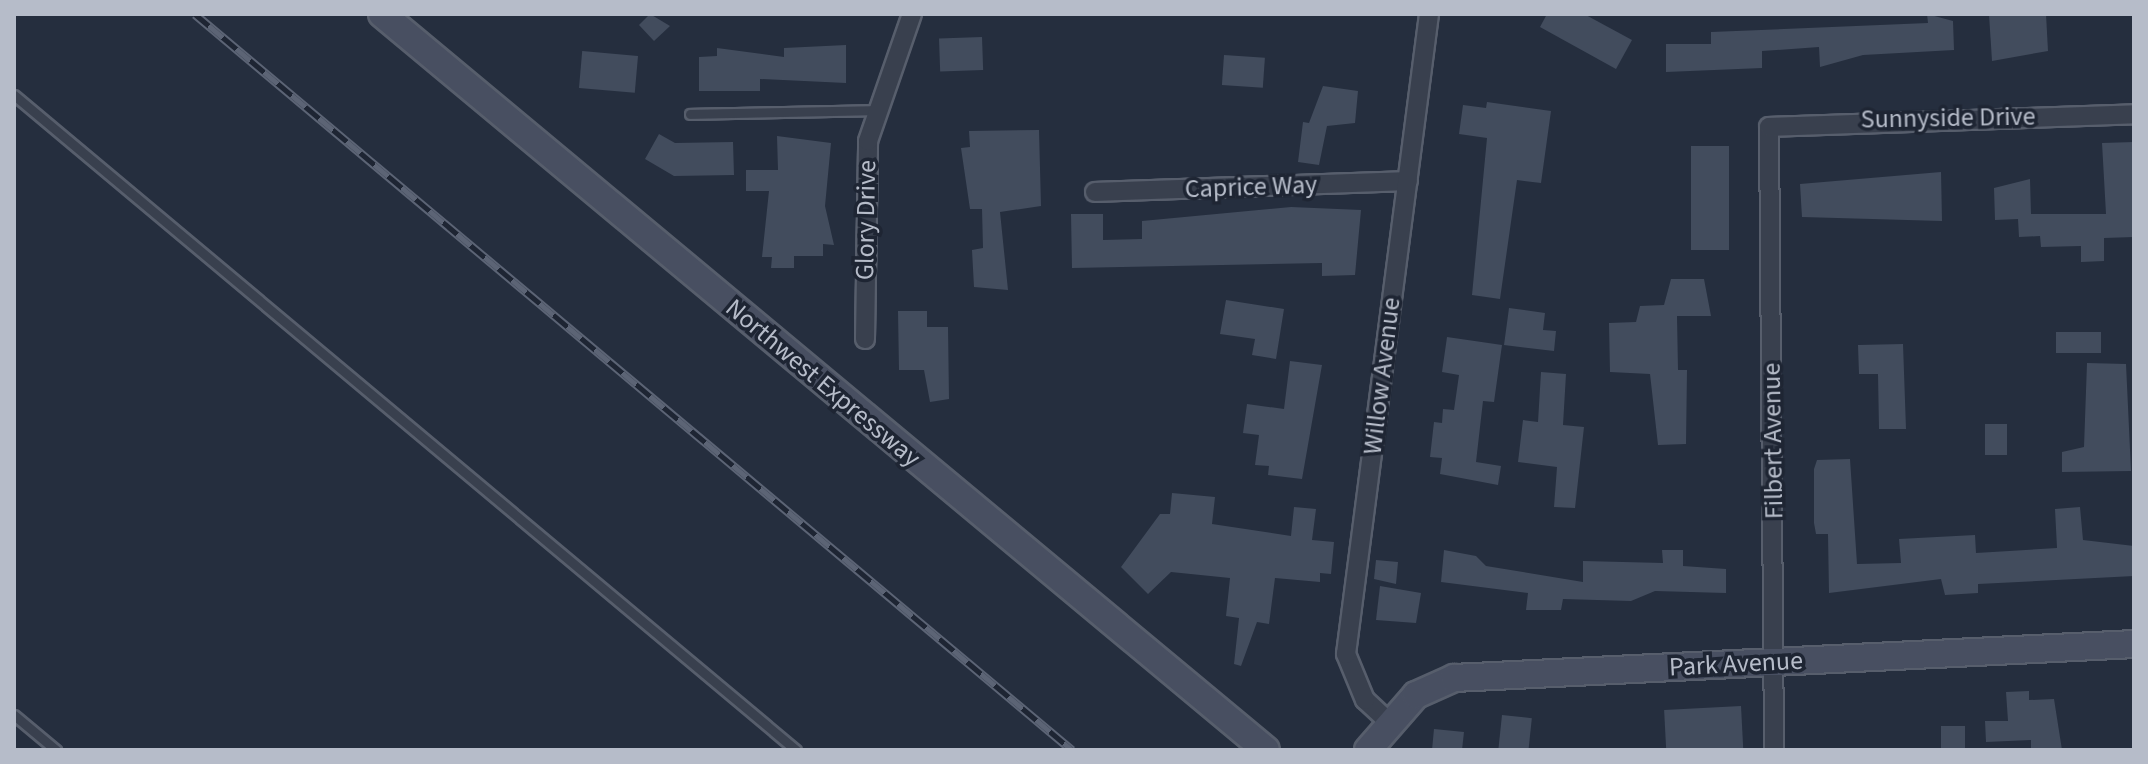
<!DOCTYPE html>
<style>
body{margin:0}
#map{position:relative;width:2148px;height:764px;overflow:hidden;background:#252e3e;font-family:"Source Sans 3",sans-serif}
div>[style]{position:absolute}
.building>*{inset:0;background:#424c5d;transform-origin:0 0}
.roads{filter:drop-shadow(2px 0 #575e6c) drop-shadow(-2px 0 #575e6c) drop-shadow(0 2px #575e6c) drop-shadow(0 -2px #575e6c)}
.lane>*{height:9px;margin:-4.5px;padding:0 4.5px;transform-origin:4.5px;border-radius:4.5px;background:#39404e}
.street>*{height:18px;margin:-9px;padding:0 9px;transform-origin:9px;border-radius:9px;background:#39404e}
.secondary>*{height:26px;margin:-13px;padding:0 13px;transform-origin:13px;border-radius:13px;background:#484f61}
.rail>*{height:9px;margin-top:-4.5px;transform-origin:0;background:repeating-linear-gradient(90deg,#1e2533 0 18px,#5c6475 0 36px);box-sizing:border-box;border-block:2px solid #5c6475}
span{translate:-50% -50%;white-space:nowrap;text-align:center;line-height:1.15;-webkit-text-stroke:7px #1e2533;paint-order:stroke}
.street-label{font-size:26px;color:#b6bcc9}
.frame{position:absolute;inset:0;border:16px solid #b6bcc9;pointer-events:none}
</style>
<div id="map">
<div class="building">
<i style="clip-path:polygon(650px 14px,670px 26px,654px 41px,639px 25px)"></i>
<i style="clip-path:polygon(1547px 14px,1584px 14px,1632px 40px,1616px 69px,1540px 27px)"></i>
<i style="clip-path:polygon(1927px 14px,1953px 21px,1954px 50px,1863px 55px,1820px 67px,1819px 47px,1762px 51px,1762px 68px,1666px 72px,1666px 44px,1711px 44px,1711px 32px,1928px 23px)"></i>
<i style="clip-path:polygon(1989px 14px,2046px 14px,2048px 51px,1992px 61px)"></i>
<i style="left:982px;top:37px;width:33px;height:43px;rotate:88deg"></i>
<i style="clip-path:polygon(846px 45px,846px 83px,760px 79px,760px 91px,699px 91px,699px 57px,717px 56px,717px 48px,784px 57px,784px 48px)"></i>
<i style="left:1224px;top:55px;width:41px;height:30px;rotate:4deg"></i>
<i style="left:638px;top:56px;width:37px;height:56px;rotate:95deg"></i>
<i style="clip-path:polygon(1323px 86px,1358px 91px,1355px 123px,1327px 126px,1319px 165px,1298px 162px,1303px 122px,1309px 123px)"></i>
<i style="clip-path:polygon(1487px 102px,1551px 111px,1541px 183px,1517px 180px,1500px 299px,1472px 295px,1487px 138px,1459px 134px,1463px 105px,1486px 108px)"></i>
<i style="clip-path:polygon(1039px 130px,1041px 206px,1000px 212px,1008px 290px,974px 287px,972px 250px,983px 248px,982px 209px,970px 209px,961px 148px,970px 147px,969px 131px)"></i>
<i style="clip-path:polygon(659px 134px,675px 143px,733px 142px,734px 175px,674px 176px,645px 159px)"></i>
<i style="clip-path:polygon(777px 136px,831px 143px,825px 206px,834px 245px,823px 244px,823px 256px,794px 256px,794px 268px,771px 268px,772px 257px,762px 257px,769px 191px,746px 191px,746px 170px,778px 170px)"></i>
<i style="clip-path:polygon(2134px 142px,2134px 237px,2104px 238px,2104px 261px,2081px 262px,2081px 246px,2041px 247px,2040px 236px,2019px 237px,2018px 219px,1995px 220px,1994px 188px,2030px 179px,2031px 214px,2106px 214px,2102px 143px)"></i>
<i style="left:1691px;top:146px;width:38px;height:104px"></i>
<i style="clip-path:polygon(1941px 172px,1942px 221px,1802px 217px,1800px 184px)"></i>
<i style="clip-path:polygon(1291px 207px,1361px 210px,1355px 275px,1322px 276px,1322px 263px,1072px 268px,1071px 214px,1103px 214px,1103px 240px,1142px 239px,1142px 221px)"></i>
<i style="clip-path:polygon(1671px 279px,1704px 279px,1711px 316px,1677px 316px,1678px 370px,1687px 370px,1686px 444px,1658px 445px,1650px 374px,1610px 372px,1609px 323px,1636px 322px,1640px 306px,1664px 305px)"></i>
<i style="clip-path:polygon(1226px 300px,1284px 309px,1276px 359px,1252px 355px,1255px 339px,1220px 334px)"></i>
<i style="clip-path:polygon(1509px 308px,1545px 313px,1543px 330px,1556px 331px,1554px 351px,1504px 345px)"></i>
<i style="clip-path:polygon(898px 311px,927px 311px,927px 327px,948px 327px,949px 399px,930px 402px,924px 370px,899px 370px)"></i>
<i style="left:2101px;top:332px;width:21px;height:45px;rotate:90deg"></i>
<i style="clip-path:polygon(1447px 337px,1502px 345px,1494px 402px,1483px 401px,1476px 462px,1501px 466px,1498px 485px,1440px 474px,1442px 458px,1430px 457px,1434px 422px,1442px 423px,1443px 409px,1454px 410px,1459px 375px,1442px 372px)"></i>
<i style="clip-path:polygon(1903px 344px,1906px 429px,1879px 429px,1878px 374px,1859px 374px,1858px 345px)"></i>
<i style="clip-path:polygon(1290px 361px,1322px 365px,1302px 479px,1268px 475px,1269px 466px,1255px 465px,1259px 435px,1243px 433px,1247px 404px,1284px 409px)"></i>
<i style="clip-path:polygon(2087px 363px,2126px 364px,2131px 471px,2062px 472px,2062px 452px,2084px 447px)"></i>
<i style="clip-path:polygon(1541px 372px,1566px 374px,1563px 425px,1584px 427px,1575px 508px,1554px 507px,1557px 467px,1518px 462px,1523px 420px,1538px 422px)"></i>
<i style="left:1985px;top:424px;width:22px;height:31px"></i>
<i style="clip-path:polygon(1850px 459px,1857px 564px,1901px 563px,1899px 539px,1975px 535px,1976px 553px,2057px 548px,2055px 509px,2080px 507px,2083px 540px,2134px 546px,2134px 576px,1978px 584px,1978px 593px,1945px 595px,1941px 579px,1829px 593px,1828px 534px,1816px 534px,1814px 523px,1814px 469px,1817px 460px)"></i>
<i style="clip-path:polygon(1172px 493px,1215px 497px,1212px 524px,1291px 536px,1294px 507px,1316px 509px,1312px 540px,1334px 542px,1331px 574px,1320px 573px,1320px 582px,1275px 578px,1269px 624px,1257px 622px,1241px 666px,1234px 664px,1239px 618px,1226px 616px,1230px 578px,1171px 572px,1148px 594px,1121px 567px,1160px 514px,1170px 514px)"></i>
<i style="clip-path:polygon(1444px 550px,1476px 556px,1486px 566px,1583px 582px,1583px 561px,1663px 563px,1662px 550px,1683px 550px,1683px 566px,1726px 569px,1726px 593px,1655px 591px,1631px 601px,1563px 599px,1561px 610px,1526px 610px,1528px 593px,1441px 582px)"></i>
<i style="clip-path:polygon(1376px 560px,1398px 562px,1396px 584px,1374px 579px)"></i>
<i style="clip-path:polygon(1380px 586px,1421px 593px,1416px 623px,1376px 620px)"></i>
<i style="clip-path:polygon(2029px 691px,2029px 700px,2054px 699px,2062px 750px,2031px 750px,2031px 740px,1986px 742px,1985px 721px,2008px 721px,2006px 692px)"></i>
<i style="left:1741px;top:706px;width:44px;height:77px;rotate:87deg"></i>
<i style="left:1502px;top:715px;width:30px;height:35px;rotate:6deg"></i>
<i style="left:1941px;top:726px;width:24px;height:24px"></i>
<i style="clip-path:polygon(1434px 729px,1464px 732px,1462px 750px,1432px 750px)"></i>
</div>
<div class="roads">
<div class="lane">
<i style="left:14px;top:95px;width:1020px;rotate:39.95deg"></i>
<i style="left:690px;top:114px;width:187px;rotate:-1.2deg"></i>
<i style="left:14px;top:715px;width:55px;rotate:39.8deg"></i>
</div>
<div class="street">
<i style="left:1095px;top:192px;width:313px;rotate:-2deg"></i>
<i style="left:865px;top:339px;width:198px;rotate:-89.1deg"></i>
<i style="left:868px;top:141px;width:134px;rotate:-70.9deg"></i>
<i style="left:1390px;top:723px;width:34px;rotate:-137deg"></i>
<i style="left:1365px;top:700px;width:50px;rotate:-112.4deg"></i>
<i style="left:1346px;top:654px;width:645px;rotate:-82.61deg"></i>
<i style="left:1774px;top:750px;width:623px;rotate:-90.46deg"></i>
<i style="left:1769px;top:127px;width:365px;rotate:-2deg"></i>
</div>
<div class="secondary">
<i style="left:382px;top:14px;width:1150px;rotate:39.78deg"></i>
<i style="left:1368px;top:750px;width:73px;rotate:-48.9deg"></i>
<i style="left:1416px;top:695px;width:42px;rotate:-24.1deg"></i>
<i style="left:1454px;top:678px;width:681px;rotate:-2.86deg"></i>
</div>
</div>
<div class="rail">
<i style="left:195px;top:14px;width:1145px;rotate:40deg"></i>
</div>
<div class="street-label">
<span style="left:1948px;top:118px;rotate:-1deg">Sunnyside Drive</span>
<span style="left:1251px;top:187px;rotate:-2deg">Caprice Way</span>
<span style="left:866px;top:220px;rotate:-89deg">Glory Drive</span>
<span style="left:1382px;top:376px;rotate:-83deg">Willow Avenue</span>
<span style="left:823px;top:383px;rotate:40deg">Northwest Expressway</span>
<span style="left:1773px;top:441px;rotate:-91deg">Filbert Avenue</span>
<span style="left:1736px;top:664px;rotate:-3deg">Park Avenue</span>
</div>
<div class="frame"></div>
</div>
